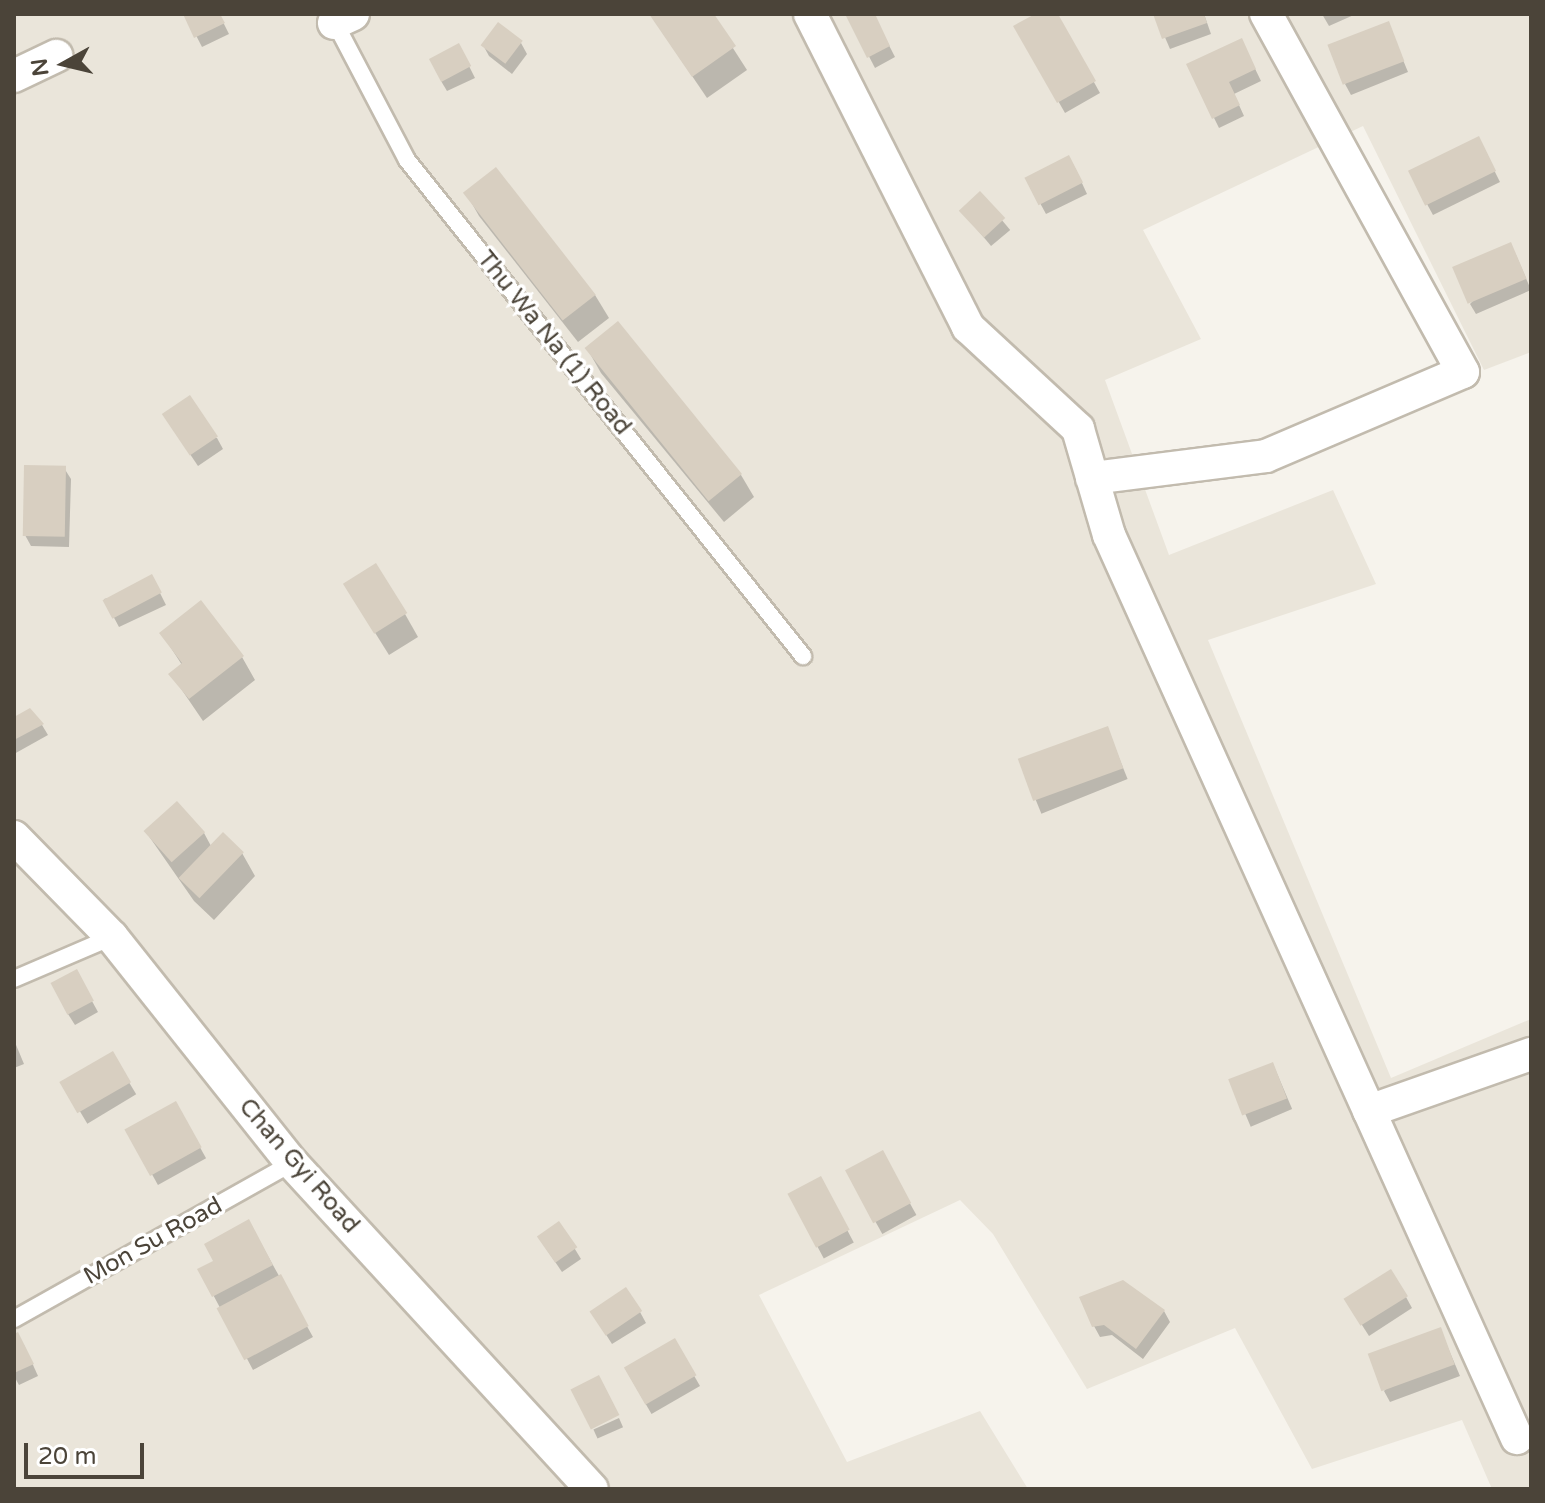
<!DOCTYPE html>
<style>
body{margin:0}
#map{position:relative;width:1545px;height:1503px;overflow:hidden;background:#f6f3ec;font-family:"Varela Round",sans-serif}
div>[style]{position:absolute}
.residential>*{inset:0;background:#eae5da}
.shadow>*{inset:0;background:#0003;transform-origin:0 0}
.building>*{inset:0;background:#d8cfc1;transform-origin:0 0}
.roads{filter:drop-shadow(2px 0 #c2bbae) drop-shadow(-2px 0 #c2bbae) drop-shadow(0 2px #c2bbae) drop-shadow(0 -2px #c2bbae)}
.service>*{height:16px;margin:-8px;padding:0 8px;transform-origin:8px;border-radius:8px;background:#fff}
.minor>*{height:32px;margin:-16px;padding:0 16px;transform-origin:16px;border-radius:16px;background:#fff}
span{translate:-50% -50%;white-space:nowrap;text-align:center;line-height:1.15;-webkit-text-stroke:7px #fff;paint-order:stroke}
.street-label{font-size:24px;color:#4b4439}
.frame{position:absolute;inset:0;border:16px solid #4b4439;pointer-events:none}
.north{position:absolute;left:24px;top:24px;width:80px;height:80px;-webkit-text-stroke:6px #fff;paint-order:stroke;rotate:262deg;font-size:22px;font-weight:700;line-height:32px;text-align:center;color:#4b4439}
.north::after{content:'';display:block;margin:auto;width:28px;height:36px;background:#4b4439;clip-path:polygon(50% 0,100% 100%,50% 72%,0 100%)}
.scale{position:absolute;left:24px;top:1443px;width:120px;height:36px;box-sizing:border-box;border:4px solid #4b4439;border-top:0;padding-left:10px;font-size:24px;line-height:28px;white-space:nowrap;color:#4b4439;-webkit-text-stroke:6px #fff;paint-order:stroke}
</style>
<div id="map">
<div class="residential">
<i style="clip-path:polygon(14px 14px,1531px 14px,1531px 352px,1484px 370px,1363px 126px,1143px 230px,1201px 339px,1105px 380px,1169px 555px,1333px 490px,1376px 584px,1208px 640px,1391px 1078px,1531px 1019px,1531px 1489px,1492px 1489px,1462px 1420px,1312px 1469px,1235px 1328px,1087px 1389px,993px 1234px,960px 1200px,759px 1295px,847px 1462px,980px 1411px,1028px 1489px,14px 1489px)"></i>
</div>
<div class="shadow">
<i style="clip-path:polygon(185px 14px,219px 14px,229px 34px,202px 47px)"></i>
<i style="clip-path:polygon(650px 14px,711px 14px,747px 70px,707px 98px)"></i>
<i style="clip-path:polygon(847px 14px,873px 14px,895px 57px,875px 68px)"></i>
<i style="clip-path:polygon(1039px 14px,1056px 14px,1100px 93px,1065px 113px,1016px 27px)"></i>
<i style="clip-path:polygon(1155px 14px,1204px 14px,1211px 34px,1170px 49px)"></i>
<i style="clip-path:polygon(1322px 14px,1356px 14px,1329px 26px)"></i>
<i style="clip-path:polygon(1388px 24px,1408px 72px,1351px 95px,1345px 84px)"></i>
<i style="clip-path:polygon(521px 43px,527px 54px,512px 74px,489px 56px,483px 45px)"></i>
<i style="clip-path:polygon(1247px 52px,1261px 81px,1234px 94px,1244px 116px,1219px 128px,1188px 65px)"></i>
<i style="clip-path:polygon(464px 56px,475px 78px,447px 91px,441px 81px)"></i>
<i style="clip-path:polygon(1484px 150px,1500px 182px,1433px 215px,1427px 204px)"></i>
<i style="clip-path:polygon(1075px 168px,1087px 194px,1046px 214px,1040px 203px)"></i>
<i style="clip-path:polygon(466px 193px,595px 295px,609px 318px,578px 342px,479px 216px)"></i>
<i style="left:980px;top:194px;width:47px;height:25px;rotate:50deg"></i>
<i style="clip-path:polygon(1516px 255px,1531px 290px,1476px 314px,1470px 304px)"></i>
<i style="clip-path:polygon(588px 350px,741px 475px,754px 497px,724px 522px,601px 373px)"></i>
<i style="clip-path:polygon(171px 426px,217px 438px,223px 449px,198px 466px)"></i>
<i style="clip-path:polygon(64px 468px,71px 479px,69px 547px,31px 546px,25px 535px)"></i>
<i style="clip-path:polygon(157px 587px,166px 605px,119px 627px,104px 599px)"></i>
<i style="clip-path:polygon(359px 607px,405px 614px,418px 637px,389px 655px)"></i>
<i style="clip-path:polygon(162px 634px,242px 657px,255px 680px,203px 721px,171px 674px,182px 665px)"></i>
<i style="clip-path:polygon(14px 719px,42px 725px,48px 735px,14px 754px)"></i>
<i style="left:1107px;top:728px;width:55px;height:93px;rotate:68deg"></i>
<i style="clip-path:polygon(146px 832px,204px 833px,211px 846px,242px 853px,255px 876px,214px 920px,194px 901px)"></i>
<i style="clip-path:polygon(76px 972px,98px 1012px,75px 1025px,68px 1014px)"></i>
<i style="clip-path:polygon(14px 1040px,24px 1064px,14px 1068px)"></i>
<i style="left:112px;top:1054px;width:47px;height:57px;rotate:59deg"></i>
<i style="left:1273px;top:1064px;width:49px;height:45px;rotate:67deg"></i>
<i style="left:176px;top:1104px;width:62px;height:55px;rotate:61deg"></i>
<i style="left:882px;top:1153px;width:71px;height:39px;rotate:61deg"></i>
<i style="left:820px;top:1179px;width:72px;height:34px;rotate:62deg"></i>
<i style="clip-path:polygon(249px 1222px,313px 1337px,253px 1370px,200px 1270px,216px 1262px)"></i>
<i style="clip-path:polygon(559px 1223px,581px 1259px,562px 1272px,545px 1247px)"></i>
<i style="clip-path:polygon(1406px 1297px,1412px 1308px,1369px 1336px,1353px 1311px)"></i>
<i style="clip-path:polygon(1164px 1311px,1170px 1322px,1143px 1359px,1112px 1335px,1100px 1337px,1094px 1326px)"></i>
<i style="clip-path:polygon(640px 1312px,646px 1323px,612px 1344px,598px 1322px)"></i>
<i style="clip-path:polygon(1440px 1329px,1460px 1376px,1390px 1402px,1384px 1391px)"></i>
<i style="clip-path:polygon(14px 1336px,24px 1345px,38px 1376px,19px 1385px,14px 1376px)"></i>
<i style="left:674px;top:1341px;width:52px;height:56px;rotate:60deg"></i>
<i style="left:619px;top:1418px;width:10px;height:28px;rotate:66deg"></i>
</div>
<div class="building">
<i style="clip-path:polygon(183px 14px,220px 14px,225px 23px,194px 38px)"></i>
<i style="clip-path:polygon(649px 14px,714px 14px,736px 46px,692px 77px)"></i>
<i style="clip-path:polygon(845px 14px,875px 14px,890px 46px,867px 58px)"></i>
<i style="clip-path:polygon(1035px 14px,1058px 14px,1096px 81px,1057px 103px,1013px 26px)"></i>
<i style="clip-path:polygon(1153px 14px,1204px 14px,1207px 23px,1162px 39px)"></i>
<i style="left:1389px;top:21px;width:43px;height:66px;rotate:69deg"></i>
<i style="left:498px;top:22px;width:31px;height:29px;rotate:37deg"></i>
<i style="clip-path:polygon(1242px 38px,1256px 69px,1229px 82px,1240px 105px,1212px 119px,1186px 64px)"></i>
<i style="left:459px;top:43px;width:26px;height:34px;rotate:62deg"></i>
<i style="left:1479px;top:136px;width:39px;height:79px;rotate:64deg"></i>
<i style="left:1069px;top:155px;width:31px;height:50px;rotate:63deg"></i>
<i style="left:496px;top:167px;width:162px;height:42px;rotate:52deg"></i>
<i style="left:980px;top:191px;width:37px;height:29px;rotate:47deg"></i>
<i style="left:1511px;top:242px;width:40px;height:64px;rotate:67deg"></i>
<i style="left:618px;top:321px;width:197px;height:43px;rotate:51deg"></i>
<i style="left:190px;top:395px;width:50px;height:34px;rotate:56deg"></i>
<i style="left:24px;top:465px;width:42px;height:71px;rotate:1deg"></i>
<i style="left:376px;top:563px;width:59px;height:39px;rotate:58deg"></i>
<i style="left:152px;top:574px;width:21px;height:56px;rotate:62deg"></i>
<i style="clip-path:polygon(201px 600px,244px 656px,189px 699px,168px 674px,182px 663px,159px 633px)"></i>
<i style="clip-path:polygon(30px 708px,44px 724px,14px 740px,14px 717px)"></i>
<i style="left:1108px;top:726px;width:45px;height:96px;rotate:70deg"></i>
<i style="left:177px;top:801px;width:42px;height:45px;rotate:48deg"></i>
<i style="left:223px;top:832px;width:29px;height:64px;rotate:44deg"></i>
<i style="left:77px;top:969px;width:36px;height:30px;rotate:62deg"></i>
<i style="left:113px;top:1051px;width:36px;height:62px;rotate:60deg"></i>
<i style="left:1273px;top:1062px;width:39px;height:48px;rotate:69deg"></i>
<i style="left:176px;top:1101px;width:53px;height:59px;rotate:61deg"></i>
<i style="left:883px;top:1150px;width:60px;height:43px;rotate:62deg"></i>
<i style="left:821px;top:1176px;width:61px;height:38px;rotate:62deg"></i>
<i style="clip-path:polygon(249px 1219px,273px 1265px,212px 1297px,197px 1269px,213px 1261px,204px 1244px)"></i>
<i style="left:559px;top:1221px;width:32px;height:27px;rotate:55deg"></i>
<i style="left:1391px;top:1269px;width:32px;height:56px;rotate:58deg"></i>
<i style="left:281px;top:1274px;width:59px;height:73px;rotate:62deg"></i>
<i style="clip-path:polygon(1123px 1280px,1165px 1310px,1136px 1349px,1104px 1325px,1092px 1327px,1079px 1297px)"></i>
<i style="left:626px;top:1287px;width:29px;height:44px;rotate:56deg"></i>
<i style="left:1441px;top:1327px;width:40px;height:78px;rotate:70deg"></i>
<i style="clip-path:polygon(18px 1332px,34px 1364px,14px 1373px,14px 1334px)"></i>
<i style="left:675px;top:1338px;width:43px;height:59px;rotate:60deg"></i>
<i style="left:599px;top:1375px;width:45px;height:32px;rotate:63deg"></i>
</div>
<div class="roads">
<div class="service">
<i style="left:333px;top:19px;width:159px;rotate:62.3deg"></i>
<i style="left:407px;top:160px;width:635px;rotate:51.4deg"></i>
<i style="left:14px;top:979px;width:107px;rotate:-23.2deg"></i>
<i style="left:14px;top:1319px;width:319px;rotate:-29.3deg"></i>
</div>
<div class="minor">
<i style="left:810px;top:14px;width:351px;rotate:63.2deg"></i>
<i style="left:968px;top:327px;width:150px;rotate:42.8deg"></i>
<i style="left:1078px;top:429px;width:110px;rotate:73.7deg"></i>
<i style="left:1109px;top:535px;width:991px;rotate:65.69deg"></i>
<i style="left:334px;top:23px;width:21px;rotate:-25deg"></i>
<i style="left:14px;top:76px;width:47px;rotate:-25.5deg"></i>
<i style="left:1092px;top:478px;width:175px;rotate:-7.2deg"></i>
<i style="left:1266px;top:456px;width:214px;rotate:-23.1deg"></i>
<i style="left:1463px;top:372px;width:409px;rotate:-118.8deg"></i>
<i style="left:14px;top:837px;width:140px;rotate:45.6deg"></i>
<i style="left:112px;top:937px;width:289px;rotate:51.5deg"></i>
<i style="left:292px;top:1163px;width:443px;rotate:47.4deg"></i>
<i style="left:1369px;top:1111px;width:172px;rotate:-19.4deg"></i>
</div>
</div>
<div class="street-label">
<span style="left:554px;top:343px;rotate:51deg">Thu Wa Na (1) Road</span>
<span style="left:299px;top:1166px;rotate:49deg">Chan Gyi Road</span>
<span style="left:153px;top:1241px;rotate:-29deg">Mon Su Road</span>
</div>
<div class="frame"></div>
<div class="north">N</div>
<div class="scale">20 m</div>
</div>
